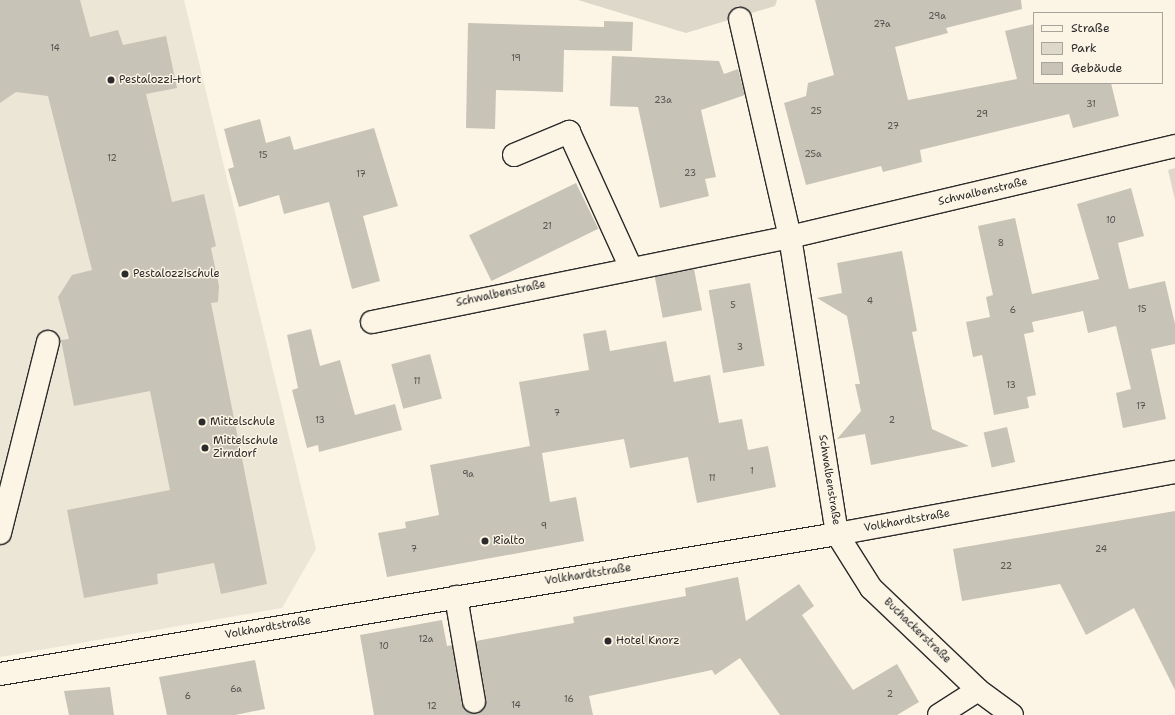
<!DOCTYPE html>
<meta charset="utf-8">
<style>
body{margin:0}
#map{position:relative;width:1175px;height:715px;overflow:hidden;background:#fcf5e5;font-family:"Shantell Sans",sans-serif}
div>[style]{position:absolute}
.built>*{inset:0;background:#ece6d7}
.green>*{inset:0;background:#ded8ca}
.building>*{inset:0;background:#c8c3b7;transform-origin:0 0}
.roads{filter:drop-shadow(1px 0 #2b2b2b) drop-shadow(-1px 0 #2b2b2b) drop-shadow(0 1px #2b2b2b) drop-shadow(0 -1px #2b2b2b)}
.minor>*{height:22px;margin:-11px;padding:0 11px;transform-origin:11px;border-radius:11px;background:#fcf5e5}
.dots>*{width:11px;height:11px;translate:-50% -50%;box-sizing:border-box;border:2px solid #fcf5e5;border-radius:50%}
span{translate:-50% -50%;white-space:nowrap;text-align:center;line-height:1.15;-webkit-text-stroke:3px #fcf5e5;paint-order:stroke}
.number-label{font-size:9px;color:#52514e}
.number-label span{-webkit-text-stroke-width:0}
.poi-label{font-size:11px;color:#2b2b2b}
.left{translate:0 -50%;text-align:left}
.street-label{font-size:11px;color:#2b2b2b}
.legend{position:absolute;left:1033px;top:12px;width:130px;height:72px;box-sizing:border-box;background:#fcf5e5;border:1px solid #a8a49b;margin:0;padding:5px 7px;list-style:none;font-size:12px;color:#2b2b2b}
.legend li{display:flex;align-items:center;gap:8px;height:20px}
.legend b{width:20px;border:1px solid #a8a49b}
</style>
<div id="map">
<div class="built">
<i style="clip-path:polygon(0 0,184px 0,316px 549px,282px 608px,0 657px)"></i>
</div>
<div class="green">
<i style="clip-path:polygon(578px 0,777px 0,775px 6px,686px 33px)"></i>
<i style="clip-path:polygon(1175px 168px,1175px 200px,1168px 170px)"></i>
</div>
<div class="building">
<i style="clip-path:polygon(0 0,80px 0,90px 37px,118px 30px,123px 45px,166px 36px,177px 88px,146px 94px,172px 202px,204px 194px,216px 246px,211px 248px,219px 286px,218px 302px,211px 303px,267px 584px,221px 594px,214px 563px,157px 574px,158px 584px,84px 598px,67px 510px,170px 490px,150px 391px,74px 406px,61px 340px,69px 339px,58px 297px,72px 275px,92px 270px,48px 96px,16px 92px,0 103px)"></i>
<i style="clip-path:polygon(815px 0,1021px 0,1022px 9px,946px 28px,948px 33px,895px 47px,908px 100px,1017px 79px,1005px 31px,1034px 24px,1034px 83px,1111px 83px,1119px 116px,1073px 128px,1069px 114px,920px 150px,922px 162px,883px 172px,881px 166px,806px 185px,784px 103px,806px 96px,808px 83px,834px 75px)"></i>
<i style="clip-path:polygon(604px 21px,633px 22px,632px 51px,564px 50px,563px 92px,496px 90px,495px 129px,466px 128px,468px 23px,604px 27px)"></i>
<i style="clip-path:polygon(612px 56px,719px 61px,724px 74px,738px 69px,745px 95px,701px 110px,716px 177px,705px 179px,709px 196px,660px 208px,638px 107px,610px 106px)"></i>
<i style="clip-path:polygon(260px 119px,266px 143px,290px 136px,294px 150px,374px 128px,398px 206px,363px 216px,380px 281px,352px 289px,329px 202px,284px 214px,279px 195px,239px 207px,228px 169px,234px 167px,224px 129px)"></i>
<i style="left:576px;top:183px;width:51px;height:119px;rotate:64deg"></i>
<i style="clip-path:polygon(1131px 188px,1144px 236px,1118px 243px,1129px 289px,1165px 281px,1175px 324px,1175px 344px,1151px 349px,1166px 419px,1123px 428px,1116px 393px,1131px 389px,1116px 326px,1088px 333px,1083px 311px,1032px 322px,1034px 332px,1024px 334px,1036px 395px,1027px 397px,1029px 408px,994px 415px,982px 355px,973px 357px,966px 322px,990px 317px,986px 297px,993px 295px,978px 226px,1015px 218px,1032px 294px,1099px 279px,1077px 204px)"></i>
<i style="clip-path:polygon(902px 251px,917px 331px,912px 332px,932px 429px,969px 446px,871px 465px,865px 434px,837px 439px,861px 411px,855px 384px,860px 384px,847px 316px,817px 298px,842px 293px,837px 263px)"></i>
<i style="left:694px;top:269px;width:42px;height:40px;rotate:79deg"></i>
<i style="left:750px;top:283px;width:84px;height:42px;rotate:80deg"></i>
<i style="clip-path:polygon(311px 329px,320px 366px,340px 360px,355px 415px,395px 404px,402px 430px,319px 452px,318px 445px,307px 448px,292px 390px,298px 388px,287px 335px)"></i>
<i style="clip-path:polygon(606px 330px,610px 351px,666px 341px,674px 382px,710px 375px,719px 423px,742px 419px,748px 450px,768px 446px,776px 487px,697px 503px,688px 457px,630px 468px,624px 439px,542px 453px,550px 502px,576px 497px,584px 541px,387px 577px,378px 533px,406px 528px,405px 522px,439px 515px,430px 465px,530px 446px,519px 382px,589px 370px,583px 334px)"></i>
<i style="left:430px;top:354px;width:46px;height:40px;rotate:75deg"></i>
<i style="left:1007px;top:427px;width:36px;height:24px;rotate:77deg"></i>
<i style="clip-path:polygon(1175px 511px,1175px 690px,1134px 608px,1086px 635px,1060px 584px,962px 601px,953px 549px)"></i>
<i style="clip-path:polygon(738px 577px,746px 621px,799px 584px,814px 606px,802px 615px,853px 690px,897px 664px,919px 702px,897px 715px,780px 715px,740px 658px,715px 675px,712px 670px,589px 696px,593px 715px,374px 715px,360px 635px,442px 620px,447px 646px,452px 645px,462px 704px,469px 713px,476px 713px,482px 710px,486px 699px,476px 641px,574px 623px,573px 617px,686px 596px,685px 588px)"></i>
<i style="clip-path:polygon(255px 660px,265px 709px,235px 715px,167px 715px,159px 677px)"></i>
<i style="clip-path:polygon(110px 687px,114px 715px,69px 715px,64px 691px)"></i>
</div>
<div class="roads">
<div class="minor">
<i style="left:740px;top:19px;width:224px;rotate:77.1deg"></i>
<i style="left:790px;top:237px;width:301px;rotate:81deg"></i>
<i style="left:837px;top:534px;width:64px;rotate:57.8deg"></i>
<i style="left:871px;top:588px;width:148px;rotate:43.6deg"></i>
<i style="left:978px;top:690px;width:42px;rotate:36.3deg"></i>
<i style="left:514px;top:155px;width:60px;rotate:-22.7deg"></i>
<i style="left:569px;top:132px;width:149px;rotate:65.5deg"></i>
<i style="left:372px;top:322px;width:427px;rotate:-11.5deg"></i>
<i style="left:790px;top:237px;width:396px;rotate:-13.3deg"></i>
<i style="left:0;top:533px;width:197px;rotate:-75.9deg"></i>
<i style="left:456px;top:597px;width:106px;rotate:80.2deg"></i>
<i style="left:0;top:674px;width:849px;rotate:-9.5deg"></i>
<i style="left:837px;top:534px;width:344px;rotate:-10.4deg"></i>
<i style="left:939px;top:715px;width:46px;rotate:-32.7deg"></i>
</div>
</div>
<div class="dots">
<i style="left:111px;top:80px;background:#2b2b2b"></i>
<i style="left:125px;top:274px;background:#2b2b2b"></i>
<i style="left:202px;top:422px;background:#2b2b2b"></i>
<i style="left:205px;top:448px;background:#2b2b2b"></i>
<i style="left:485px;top:541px;background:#2b2b2b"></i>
<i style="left:608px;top:641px;background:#2b2b2b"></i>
</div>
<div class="number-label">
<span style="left:937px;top:16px">29a</span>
<span style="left:882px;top:24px">27a</span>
<span style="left:55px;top:48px">14</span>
<span style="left:516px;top:58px">19</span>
<span style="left:663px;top:100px">23a</span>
<span style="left:1091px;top:104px">31</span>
<span style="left:816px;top:111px">25</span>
<span style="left:982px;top:114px">29</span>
<span style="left:893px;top:126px">27</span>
<span style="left:813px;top:154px">25a</span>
<span style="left:263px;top:155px">15</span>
<span style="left:112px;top:158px">12</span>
<span style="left:690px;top:173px">23</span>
<span style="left:361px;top:174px">17</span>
<span style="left:1111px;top:220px">10</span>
<span style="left:547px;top:226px">21</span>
<span style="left:1001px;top:243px">8</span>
<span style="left:870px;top:301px">4</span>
<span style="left:733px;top:305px">5</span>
<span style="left:1142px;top:309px">15</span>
<span style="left:1013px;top:310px">6</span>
<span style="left:740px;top:347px">3</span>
<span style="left:417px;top:381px">11</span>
<span style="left:1011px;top:385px">13</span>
<span style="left:1141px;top:406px">17</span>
<span style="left:557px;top:413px">7</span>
<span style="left:320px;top:420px">13</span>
<span style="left:892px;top:420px">2</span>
<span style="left:752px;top:471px">1</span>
<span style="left:468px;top:474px">9a</span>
<span style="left:712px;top:478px">11</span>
<span style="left:544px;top:526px">9</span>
<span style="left:414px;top:549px">7</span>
<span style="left:1101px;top:549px">24</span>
<span style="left:1006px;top:566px">22</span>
<span style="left:426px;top:639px">12a</span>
<span style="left:384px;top:646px">10</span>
<span style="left:236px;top:689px">6a</span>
<span style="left:890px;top:694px">2</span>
<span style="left:188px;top:696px">6</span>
<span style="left:569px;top:699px">16</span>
<span style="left:516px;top:705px">14</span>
<span style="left:432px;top:706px">12</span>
</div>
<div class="poi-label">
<span class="left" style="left:119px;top:80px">Pestalozzi-Hort</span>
<span class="left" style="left:133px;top:274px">Pestalozzischule</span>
<span class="left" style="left:210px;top:422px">Mittelschule</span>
<span class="left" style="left:213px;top:448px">Mittelschule<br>Zirndorf</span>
<span class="left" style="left:493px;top:541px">Rialto</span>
<span class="left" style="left:616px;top:641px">Hotel Knorz</span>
</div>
<div class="street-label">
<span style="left:983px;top:192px;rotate:-13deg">Schwalbenstraße</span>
<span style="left:501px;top:294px;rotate:-12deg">Schwalbenstraße</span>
<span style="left:829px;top:480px;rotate:81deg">Schwalbenstraße</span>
<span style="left:907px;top:521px;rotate:-10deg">Volkhardtstraße</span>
<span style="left:588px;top:575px;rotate:-9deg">Volkhardtstraße</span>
<span style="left:268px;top:628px;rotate:-10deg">Volkhardtstraße</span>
<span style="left:917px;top:631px;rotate:44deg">Buchackerstraße</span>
</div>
<ul class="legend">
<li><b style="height:5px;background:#fcf5e5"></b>Straße</li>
<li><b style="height:11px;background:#ded8ca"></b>Park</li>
<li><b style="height:11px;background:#c8c3b7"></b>Gebäude</li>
</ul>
</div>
